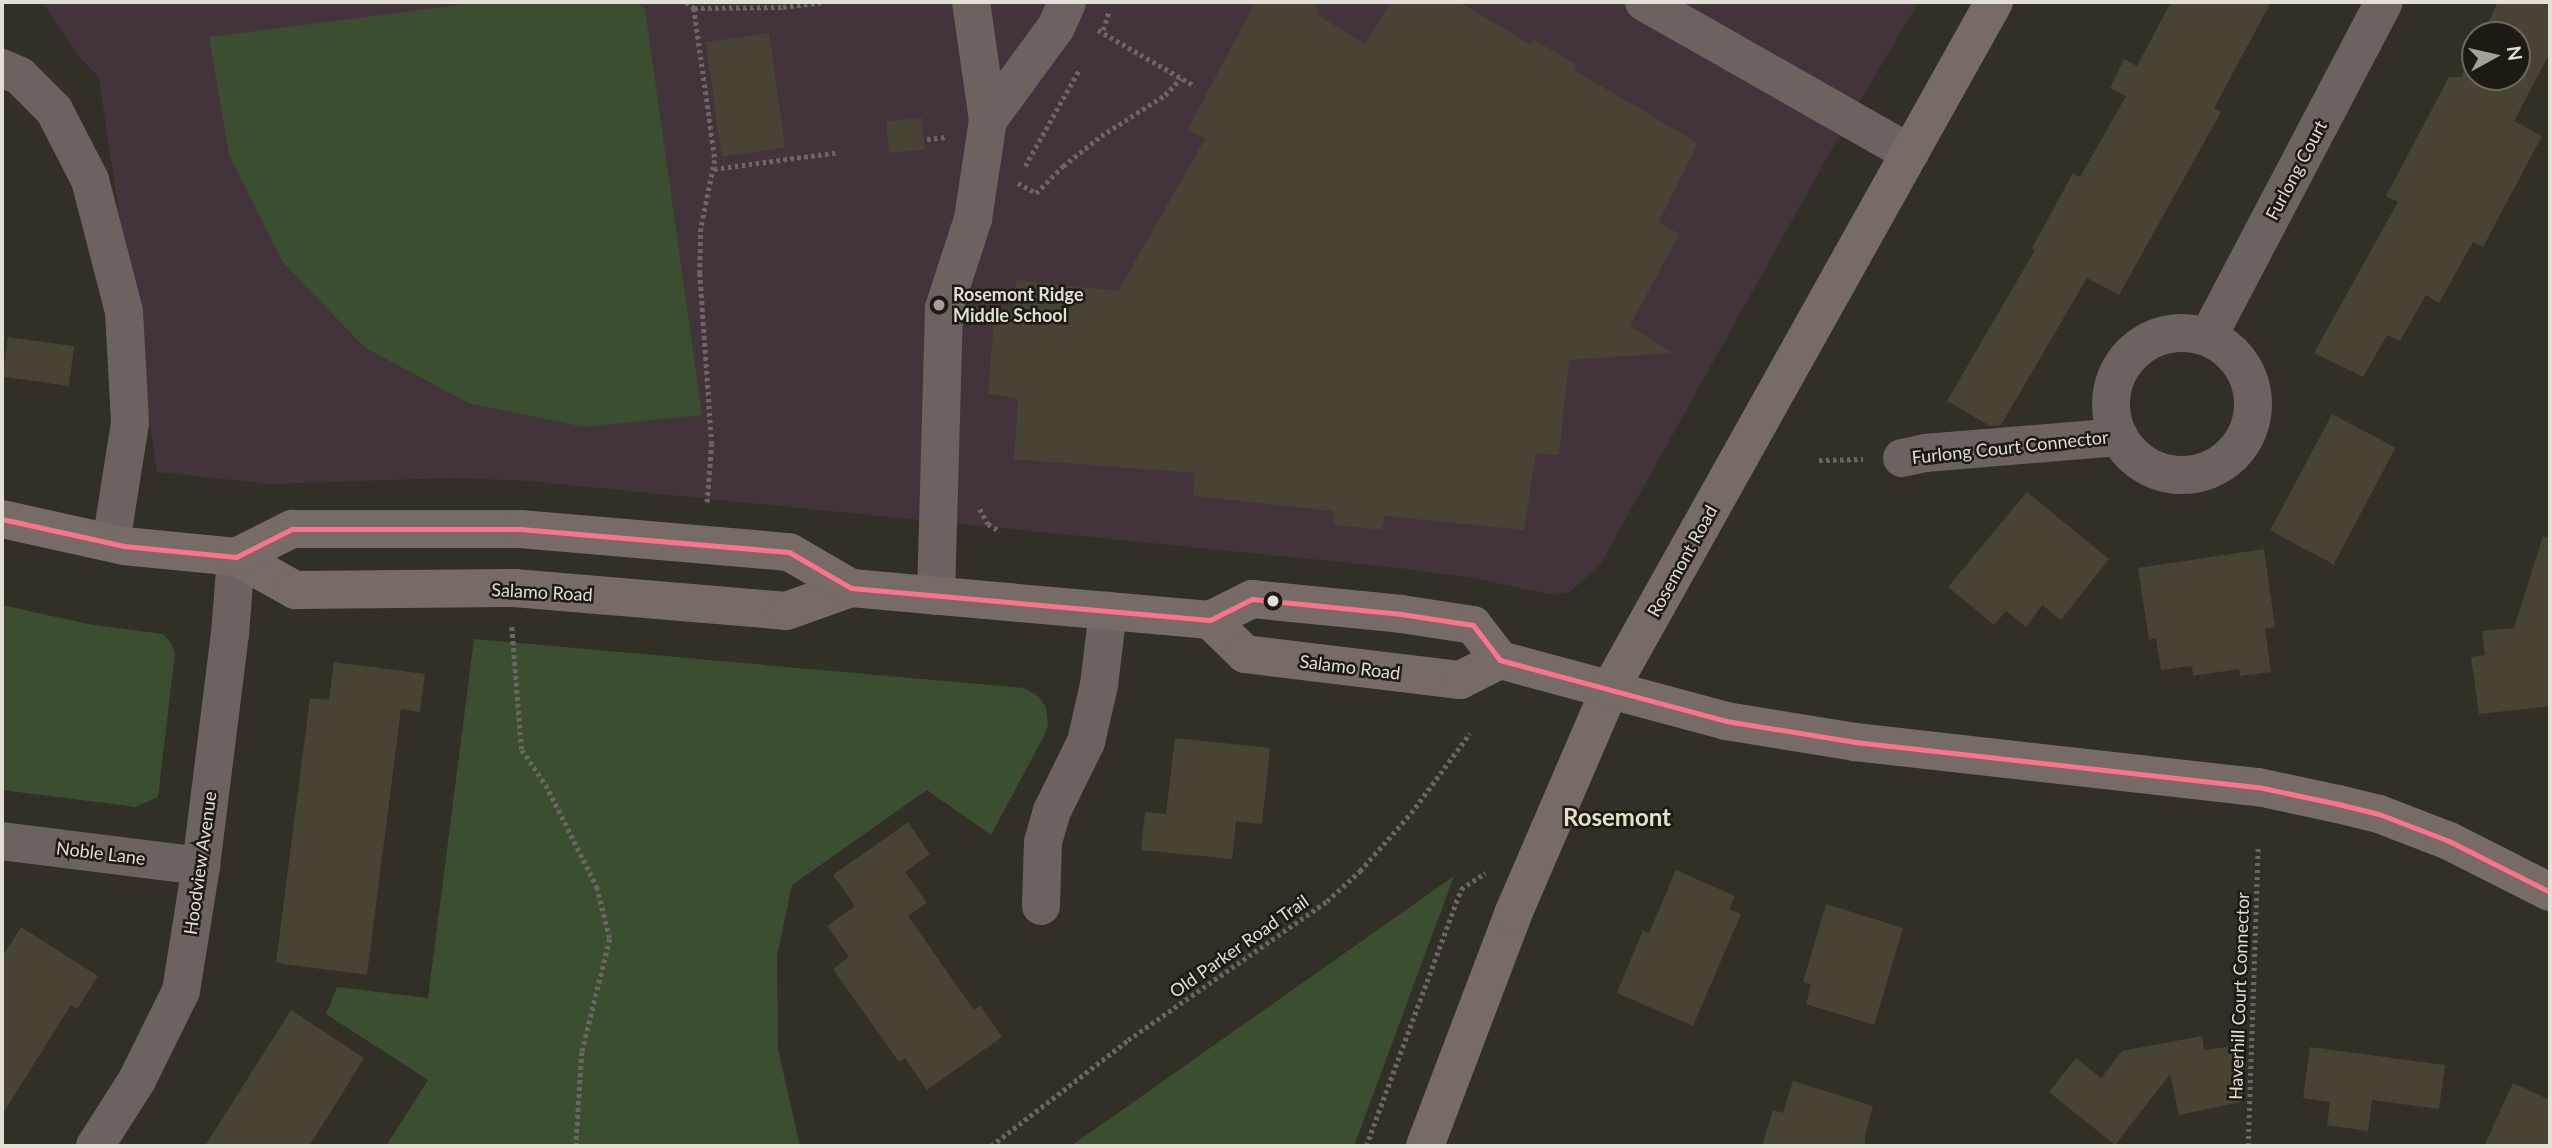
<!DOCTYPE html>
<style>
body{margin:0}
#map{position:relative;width:2552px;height:1148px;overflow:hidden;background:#322f27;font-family:Lato,sans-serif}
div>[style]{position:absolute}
.education>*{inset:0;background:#43333b}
.green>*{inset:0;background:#3b4e2f}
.building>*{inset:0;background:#484334;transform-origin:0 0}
.path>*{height:4.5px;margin-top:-2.25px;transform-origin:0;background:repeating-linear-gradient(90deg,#6c6662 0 3.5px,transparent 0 7px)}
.minor>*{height:38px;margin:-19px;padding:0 19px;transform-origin:19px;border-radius:19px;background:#6c6360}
.minor>.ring{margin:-19px;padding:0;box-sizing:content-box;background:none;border:38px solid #6c6360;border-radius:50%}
.major>*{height:38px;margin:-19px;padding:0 19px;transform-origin:19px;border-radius:19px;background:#766b67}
.bus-1>*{height:5px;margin:-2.5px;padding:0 2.5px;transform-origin:2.5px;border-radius:2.5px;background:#fc738d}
.dots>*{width:19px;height:19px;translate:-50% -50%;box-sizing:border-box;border:4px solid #1d1a13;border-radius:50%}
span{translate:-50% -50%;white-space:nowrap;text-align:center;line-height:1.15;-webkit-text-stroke:5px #1d1a13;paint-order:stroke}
.street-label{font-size:18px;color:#e2dfd5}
.poi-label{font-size:18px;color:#e2dfd5;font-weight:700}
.left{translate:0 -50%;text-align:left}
.district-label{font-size:24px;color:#e6e0cb;font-weight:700}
.frame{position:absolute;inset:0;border:4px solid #e2dfd5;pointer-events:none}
.north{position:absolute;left:2461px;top:21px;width:70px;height:70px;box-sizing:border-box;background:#1d1a13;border:2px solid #6c6961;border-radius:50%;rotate:82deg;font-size:19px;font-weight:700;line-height:28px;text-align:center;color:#e2dfd5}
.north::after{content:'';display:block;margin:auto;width:24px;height:32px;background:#a4a198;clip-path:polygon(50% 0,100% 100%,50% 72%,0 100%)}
</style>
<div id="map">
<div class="education">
<i style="clip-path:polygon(42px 2px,1919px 2px,1838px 138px,1600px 565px,1570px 592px,1554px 595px,1472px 578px,1391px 567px,529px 481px,453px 478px,270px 484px,157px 472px,99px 78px,78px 55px)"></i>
</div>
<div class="green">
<i style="clip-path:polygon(481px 2px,636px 2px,645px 9px,702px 415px,584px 427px,468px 403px,364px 347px,282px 261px,229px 155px,209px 37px)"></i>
<i style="clip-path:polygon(2px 605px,88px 624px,163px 634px,171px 643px,175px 653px,158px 797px,136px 807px,2px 790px)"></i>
<i style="clip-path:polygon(474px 639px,1024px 688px,1038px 696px,1046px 707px,1048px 725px,1044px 736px,991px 835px,927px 790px,792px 885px,777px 956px,778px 1049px,800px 1146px,386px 1146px,428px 1080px,326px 1014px,337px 987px,428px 998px)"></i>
<i style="clip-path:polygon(1454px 876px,1354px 1146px,1071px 1146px)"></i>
</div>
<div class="building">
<i style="clip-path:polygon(1255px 2px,1316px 2px,1318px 15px,1365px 44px,1391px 2px,1459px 2px,1531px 45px,1534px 40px,1576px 64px,1574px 70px,1698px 143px,1659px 222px,1679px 234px,1630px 326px,1673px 353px,1569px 360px,1559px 455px,1536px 453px,1524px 530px,1385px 516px,1382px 530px,1334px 525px,1333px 511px,1193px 496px,1195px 473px,1014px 459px,1018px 399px,988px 394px,995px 309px,1012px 311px,1016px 280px,1118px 291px,1205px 139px,1188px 129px)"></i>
<i style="clip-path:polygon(2171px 2px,2271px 2px,2214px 108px,2221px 112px,2119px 295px,2087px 278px,2001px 425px,1990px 426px,1947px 401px,2035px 250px,2032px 248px,2073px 173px,2080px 177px,2126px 96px,2110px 88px,2124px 59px,2137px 66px)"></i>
<i style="clip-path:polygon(2498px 2px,2550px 2px,2550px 53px,2514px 121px,2542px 136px,2483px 247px,2473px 242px,2439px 303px,2426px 295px,2400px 341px,2387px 335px,2363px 377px,2314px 353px,2398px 202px,2386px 196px,2449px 77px,2461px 77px,2475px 48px,2475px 77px,2517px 77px,2517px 35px,2482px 35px)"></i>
<i style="left:769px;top:33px;width:116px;height:64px;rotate:82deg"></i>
<i style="left:922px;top:118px;width:32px;height:36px;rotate:85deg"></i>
<i style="left:8px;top:337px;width:67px;height:40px;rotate:8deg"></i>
<i style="left:2332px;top:414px;width:72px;height:132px;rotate:28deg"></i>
<i style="clip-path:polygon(2027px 492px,2109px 559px,2061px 620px,2042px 605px,2026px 627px,2006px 611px,1994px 625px,1948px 587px)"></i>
<i style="clip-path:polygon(2543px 536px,2550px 538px,2550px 706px,2479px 714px,2471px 657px,2485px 655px,2482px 631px,2514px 628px)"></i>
<i style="clip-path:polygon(2264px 549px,2275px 627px,2265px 629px,2271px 672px,2240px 676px,2239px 669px,2193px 676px,2192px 666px,2161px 670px,2156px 638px,2149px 640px,2138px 568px)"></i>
<i style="clip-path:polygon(334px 662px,425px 674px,420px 712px,401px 709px,367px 975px,276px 963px,310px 698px,329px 700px)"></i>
<i style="clip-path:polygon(1175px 738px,1270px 748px,1262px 824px,1236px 821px,1232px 859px,1141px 850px,1145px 812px,1166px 814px)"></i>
<i style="clip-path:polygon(908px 822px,930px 854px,905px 872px,927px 903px,908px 916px,974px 1010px,980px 1005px,1002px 1037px,927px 1090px,905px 1058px,899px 1062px,833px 969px,849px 957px,827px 926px,855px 906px,833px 875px)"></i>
<i style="clip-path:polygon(1676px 870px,1735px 896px,1729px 909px,1741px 914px,1693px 1026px,1617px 993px,1643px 930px,1649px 933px)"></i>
<i style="clip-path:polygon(1826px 904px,1903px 928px,1874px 1025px,1806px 1004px,1811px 985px,1803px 982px)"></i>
<i style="clip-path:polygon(21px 927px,98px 976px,77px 1009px,71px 1005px,2px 1115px,2px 957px)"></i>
<i style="clip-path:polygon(291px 1010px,364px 1058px,332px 1110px,309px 1146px,205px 1146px)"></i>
<i style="clip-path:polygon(2202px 1036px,2204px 1050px,2233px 1046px,2245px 1101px,2179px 1115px,2170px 1074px,2115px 1145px,2049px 1092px,2076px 1058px,2101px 1078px,2122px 1051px)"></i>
<i style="clip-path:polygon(2310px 1047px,2445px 1065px,2439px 1109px,2372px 1100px,2368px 1131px,2327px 1125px,2330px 1102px,2303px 1098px)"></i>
<i style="clip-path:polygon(1793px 1081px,1873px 1106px,1865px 1135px,1865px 1146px,1762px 1146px,1773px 1110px,1783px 1113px)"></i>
<i style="clip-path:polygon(2513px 1083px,2550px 1100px,2550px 1146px,2484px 1146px)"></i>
</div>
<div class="path">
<i style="left:686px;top:2px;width:10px;rotate:37deg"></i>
<i style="left:694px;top:8px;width:89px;rotate:-0.6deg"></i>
<i style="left:783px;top:7px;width:42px;rotate:-6.8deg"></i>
<i style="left:694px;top:8px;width:153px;rotate:82.1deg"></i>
<i style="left:715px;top:160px;width:69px;rotate:101.6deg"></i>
<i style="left:701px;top:228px;width:45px;rotate:91.3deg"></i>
<i style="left:700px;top:273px;width:170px;rotate:86deg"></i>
<i style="left:712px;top:443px;width:62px;rotate:94.6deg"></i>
<i style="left:1098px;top:30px;width:112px;rotate:30deg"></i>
<i style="left:1103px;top:30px;width:19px;rotate:-72deg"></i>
<i style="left:927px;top:139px;width:19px;rotate:-6deg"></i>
<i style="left:1025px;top:166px;width:110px;rotate:-60.6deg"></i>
<i style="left:714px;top:169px;width:126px;rotate:-7.7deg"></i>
<i style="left:1018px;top:183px;width:21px;rotate:29deg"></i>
<i style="left:1036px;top:193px;width:38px;rotate:-45deg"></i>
<i style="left:1063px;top:166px;width:48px;rotate:-38.3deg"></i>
<i style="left:1101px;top:136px;width:76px;rotate:-32.6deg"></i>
<i style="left:1165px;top:95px;width:23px;rotate:-47deg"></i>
<i style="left:1819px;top:460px;width:44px;rotate:-1.3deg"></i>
<i style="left:980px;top:509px;width:17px;rotate:62deg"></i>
<i style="left:988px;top:524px;width:14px;rotate:30deg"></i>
<i style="left:512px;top:627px;width:123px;rotate:85.4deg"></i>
<i style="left:522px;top:750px;width:42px;rotate:55.6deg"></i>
<i style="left:546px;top:785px;width:114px;rotate:63.4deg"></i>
<i style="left:597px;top:887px;width:54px;rotate:76deg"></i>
<i style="left:610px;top:939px;width:116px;rotate:103.9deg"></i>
<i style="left:582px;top:1052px;width:94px;rotate:93.7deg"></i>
<i style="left:991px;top:1146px;width:173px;rotate:-37.7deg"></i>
<i style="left:1128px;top:1040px;width:243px;rotate:-34.9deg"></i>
<i style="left:1327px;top:901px;width:45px;rotate:-42.3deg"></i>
<i style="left:1360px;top:871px;width:77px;rotate:-48.7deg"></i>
<i style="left:1411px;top:813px;width:99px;rotate:-53.6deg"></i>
<i style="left:1366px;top:1146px;width:274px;rotate:-69.7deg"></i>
<i style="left:1461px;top:889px;width:29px;rotate:-34deg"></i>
<i style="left:2248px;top:1146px;width:298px;rotate:-88.1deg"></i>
</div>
<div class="minor">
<i style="left:1644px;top:2px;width:306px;rotate:29.6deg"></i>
<i style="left:2px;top:68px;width:20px;rotate:24deg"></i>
<i style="left:20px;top:76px;width:48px;rotate:45deg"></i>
<i style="left:54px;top:110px;width:79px;rotate:62.8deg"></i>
<i style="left:90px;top:180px;width:135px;rotate:75.5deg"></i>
<i style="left:124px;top:311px;width:112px;rotate:86.9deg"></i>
<i style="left:130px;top:423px;width:121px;rotate:99deg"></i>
<i style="left:988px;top:120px;width:115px;rotate:-53.8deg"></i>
<i style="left:1056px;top:27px;width:27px;rotate:-66deg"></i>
<i class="ring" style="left:2111px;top:333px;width:104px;height:104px"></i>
<i style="left:2208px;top:337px;width:378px;rotate:-62.3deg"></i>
<i style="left:1902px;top:458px;width:24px;rotate:-12deg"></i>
<i style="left:1925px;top:453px;width:195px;rotate:-4.7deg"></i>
<i style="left:936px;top:596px;width:288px;rotate:-88.4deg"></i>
<i style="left:944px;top:308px;width:94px;rotate:-72deg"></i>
<i style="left:973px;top:219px;width:100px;rotate:-81.4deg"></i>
<i style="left:988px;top:120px;width:119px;rotate:-98.2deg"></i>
<i style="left:2px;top:841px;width:201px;rotate:7.2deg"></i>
<i style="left:1041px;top:906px;width:64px;rotate:-88.2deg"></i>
<i style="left:1043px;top:842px;width:32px;rotate:-74deg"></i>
<i style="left:1052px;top:811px;width:77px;rotate:-63.8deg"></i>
<i style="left:1086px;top:742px;width:58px;rotate:-77.2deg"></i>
<i style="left:1099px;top:685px;width:75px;rotate:-83.1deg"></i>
<i style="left:95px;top:1146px;width:78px;rotate:-57.5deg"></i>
<i style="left:137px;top:1080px;width:99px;rotate:-63.7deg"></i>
<i style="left:181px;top:991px;width:127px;rotate:-80.9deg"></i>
<i style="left:201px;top:866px;width:234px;rotate:-82.9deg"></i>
<i style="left:230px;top:634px;width:77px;rotate:-85.5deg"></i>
</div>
<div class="major">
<i style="left:2px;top:519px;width:125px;rotate:12.5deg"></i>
<i style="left:124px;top:546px;width:113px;rotate:5.6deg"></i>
<i style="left:236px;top:557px;width:68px;rotate:29.2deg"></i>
<i style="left:295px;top:590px;width:219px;rotate:-0.5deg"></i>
<i style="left:514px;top:588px;width:273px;rotate:4.8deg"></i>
<i style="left:786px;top:611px;width:69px;rotate:-19.5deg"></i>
<i style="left:236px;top:557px;width:63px;rotate:-26.6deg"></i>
<i style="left:292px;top:529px;width:228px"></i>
<i style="left:520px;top:529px;width:270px;rotate:4.9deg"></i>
<i style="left:789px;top:552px;width:72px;rotate:30.1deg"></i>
<i style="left:851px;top:588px;width:360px;rotate:5.1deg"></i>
<i style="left:1210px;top:620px;width:47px;rotate:-26.6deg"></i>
<i style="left:1252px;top:599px;width:150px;rotate:5.7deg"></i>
<i style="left:1401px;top:614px;width:73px;rotate:8.7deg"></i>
<i style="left:1473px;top:625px;width:44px;rotate:52.4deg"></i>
<i style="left:1500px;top:660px;width:234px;rotate:15.1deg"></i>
<i style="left:1726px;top:721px;width:131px;rotate:9.2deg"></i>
<i style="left:1855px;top:742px;width:406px;rotate:6.4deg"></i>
<i style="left:2258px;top:787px;width:82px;rotate:12deg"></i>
<i style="left:2338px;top:804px;width:42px;rotate:13.7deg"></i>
<i style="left:2379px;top:814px;width:75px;rotate:21.1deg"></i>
<i style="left:2449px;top:841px;width:113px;rotate:26.8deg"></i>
<i style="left:1210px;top:620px;width:49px;rotate:44.2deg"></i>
<i style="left:1245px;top:654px;width:217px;rotate:6.9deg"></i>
<i style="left:1460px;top:680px;width:45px;rotate:-26.6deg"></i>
<i style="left:1425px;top:1146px;width:248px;rotate:-69.2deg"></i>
<i style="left:1513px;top:914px;width:245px;rotate:-66.7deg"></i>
<i style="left:1610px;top:689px;width:787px;rotate:-60.8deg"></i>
</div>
<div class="bus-1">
<i style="left:2px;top:519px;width:125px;rotate:12.5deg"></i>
<i style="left:124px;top:546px;width:113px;rotate:5.6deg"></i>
<i style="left:236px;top:557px;width:63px;rotate:-26.6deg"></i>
<i style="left:292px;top:529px;width:228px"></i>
<i style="left:520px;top:529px;width:270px;rotate:4.9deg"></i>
<i style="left:789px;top:552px;width:72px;rotate:30.1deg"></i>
<i style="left:851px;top:588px;width:360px;rotate:5.1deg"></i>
<i style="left:1210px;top:620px;width:47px;rotate:-26.6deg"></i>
<i style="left:1252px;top:599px;width:150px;rotate:5.7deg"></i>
<i style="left:1401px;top:614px;width:73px;rotate:8.7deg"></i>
<i style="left:1473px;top:625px;width:44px;rotate:52.4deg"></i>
<i style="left:1500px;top:660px;width:234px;rotate:15.1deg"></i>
<i style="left:1726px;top:721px;width:131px;rotate:9.2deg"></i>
<i style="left:1855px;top:742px;width:406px;rotate:6.4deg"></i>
<i style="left:2258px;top:787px;width:82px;rotate:12deg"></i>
<i style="left:2338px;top:804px;width:42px;rotate:13.7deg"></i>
<i style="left:2379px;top:814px;width:75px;rotate:21.1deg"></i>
<i style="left:2449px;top:841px;width:113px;rotate:26.8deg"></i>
</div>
<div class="dots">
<i style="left:939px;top:305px;background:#a4a198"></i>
<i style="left:1273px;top:601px;background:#e2dfd5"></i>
</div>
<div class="street-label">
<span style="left:2296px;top:170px;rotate:-62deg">Furlong Court</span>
<span style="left:2010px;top:447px;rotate:-6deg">Furlong Court Connector</span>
<span style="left:1682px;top:561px;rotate:-61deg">Rosemont Road</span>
<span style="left:542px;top:592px;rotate:3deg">Salamo Road</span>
<span style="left:1350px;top:667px;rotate:7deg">Salamo Road</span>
<span style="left:101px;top:853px;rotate:7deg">Noble Lane</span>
<span style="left:200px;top:863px;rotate:-82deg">Hoodview Avenue</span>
<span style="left:1239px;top:946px;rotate:-35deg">Old Parker Road Trail</span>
<span style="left:2239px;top:996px;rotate:-88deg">Haverhill Court Connector</span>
</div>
<div class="poi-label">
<span class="left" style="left:953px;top:305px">Rosemont Ridge<br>Middle School</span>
</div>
<div class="district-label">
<span style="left:1617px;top:817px">Rosemont</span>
</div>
<div class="frame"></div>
<div class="north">N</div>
</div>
